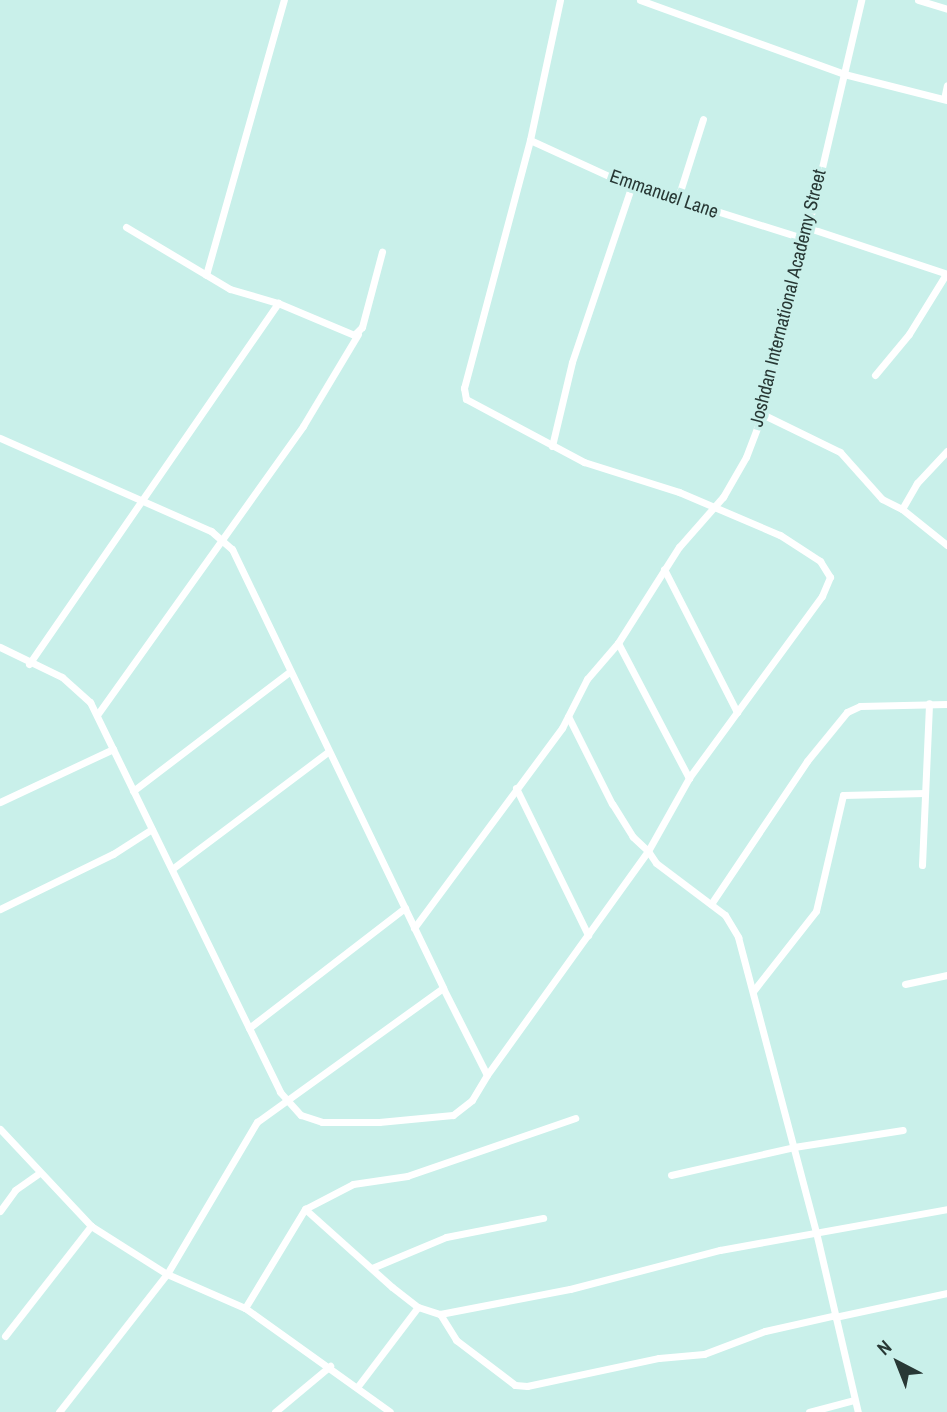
<!DOCTYPE html>
<style>
body{margin:0}
#map{position:relative;width:947px;height:1412px;overflow:hidden;background:#c9f0ea;font-family:"Archivo Narrow",sans-serif}
div>[style]{position:absolute}
.minor>*{height:7px;margin:-3.5px;padding:0 3.5px;transform-origin:3.5px;border-radius:3.5px;background:#fff}
span{translate:-50% -50%;white-space:nowrap;text-align:center;line-height:1.15;-webkit-text-stroke:7px #c9f0ea;paint-order:stroke}
.street-label{font-size:19px;color:#283835}
.north{position:absolute;left:863px;top:1328px;width:70px;height:70px;-webkit-text-stroke:5px #c9f0ea;paint-order:stroke;rotate:318deg;font-size:19px;font-weight:700;line-height:28px;text-align:center;color:#283835}
.north::after{content:'';display:block;margin:auto;width:24px;height:32px;background:#283835;clip-path:polygon(50% 0,100% 100%,50% 72%,0 100%)}
</style>
<div id="map">
<div class="minor">
<i style="left:560px;top:0;width:143px;rotate:102.1deg"></i>
<i style="left:530px;top:140px;width:257px;rotate:104.9deg"></i>
<i style="left:464px;top:388px;width:11px;rotate:80deg"></i>
<i style="left:466px;top:399px;width:134px;rotate:28.1deg"></i>
<i style="left:584px;top:462px;width:100px;rotate:17.5deg"></i>
<i style="left:679px;top:492px;width:110px;rotate:23.1deg"></i>
<i style="left:780px;top:535px;width:48px;rotate:33deg"></i>
<i style="left:820px;top:561px;width:19px;rotate:58deg"></i>
<i style="left:830px;top:577px;width:21px;rotate:113deg"></i>
<i style="left:822px;top:596px;width:225px;rotate:126.2deg"></i>
<i style="left:689px;top:778px;width:84px;rotate:119.3deg"></i>
<i style="left:648px;top:851px;width:21px;rotate:-137deg"></i>
<i style="left:633px;top:837px;width:39px;rotate:-122deg"></i>
<i style="left:612px;top:804px;width:98px;rotate:-116.6deg"></i>
<i style="left:640px;top:0;width:217px;rotate:19.9deg"></i>
<i style="left:844px;top:74px;width:106px;rotate:14.2deg"></i>
<i style="left:918px;top:0;width:30px;rotate:17deg"></i>
<i style="left:944px;top:99px;width:14px;rotate:-78deg"></i>
<i style="left:530px;top:140px;width:94px;rotate:24.6deg"></i>
<i style="left:615px;top:179px;width:196px;rotate:17.5deg"></i>
<i style="left:677px;top:201px;width:86px;rotate:-72.4deg"></i>
<i style="left:126px;top:227px;width:121px;rotate:30.8deg"></i>
<i style="left:230px;top:289px;width:50px;rotate:16.3deg"></i>
<i style="left:278px;top:303px;width:82px;rotate:22.8deg"></i>
<i style="left:354px;top:335px;width:11px;rotate:-45deg"></i>
<i style="left:362px;top:327px;width:78px;rotate:-75.1deg"></i>
<i style="left:806px;top:227px;width:149px;rotate:18.4deg"></i>
<i style="left:206px;top:275px;width:286px;rotate:-74.2deg"></i>
<i style="left:875px;top:375px;width:53px;rotate:-50.3deg"></i>
<i style="left:909px;top:334px;width:70px;rotate:-58.3deg"></i>
<i style="left:762px;top:414px;width:87px;rotate:26deg"></i>
<i style="left:840px;top:452px;width:63px;rotate:48.2deg"></i>
<i style="left:882px;top:499px;width:22px;rotate:27deg"></i>
<i style="left:0;top:438px;width:231px;rotate:23.8deg"></i>
<i style="left:211px;top:531px;width:28px;rotate:41deg"></i>
<i style="left:232px;top:549px;width:487px;rotate:64.3deg"></i>
<i style="left:552px;top:446px;width:86px;rotate:-76.6deg"></i>
<i style="left:572px;top:362px;width:187px;rotate:-71.3deg"></i>
<i style="left:947px;top:451px;width:44px;rotate:133.2deg"></i>
<i style="left:917px;top:483px;width:30px;rotate:120deg"></i>
<i style="left:902px;top:509px;width:58px;rotate:38.7deg"></i>
<i style="left:664px;top:569px;width:161px;rotate:63deg"></i>
<i style="left:618px;top:643px;width:153px;rotate:62.3deg"></i>
<i style="left:0;top:647px;width:69px;rotate:25.8deg"></i>
<i style="left:62px;top:677px;width:38px;rotate:42deg"></i>
<i style="left:90px;top:702px;width:434px;rotate:64deg"></i>
<i style="left:280px;top:1092px;width:31px;rotate:48deg"></i>
<i style="left:301px;top:1115px;width:22px;rotate:18deg"></i>
<i style="left:322px;top:1122px;width:57px"></i>
<i style="left:379px;top:1122px;width:74px;rotate:-5.4deg"></i>
<i style="left:453px;top:1115px;width:24px;rotate:-38deg"></i>
<i style="left:472px;top:1100px;width:29px;rotate:-59deg"></i>
<i style="left:29px;top:664px;width:439px;rotate:-55.4deg"></i>
<i style="left:97px;top:715px;width:355px;rotate:-54.5deg"></i>
<i style="left:303px;top:426px;width:107px;rotate:-59.1deg"></i>
<i style="left:516px;top:788px;width:164px;rotate:63.9deg"></i>
<i style="left:133px;top:791px;width:196px;rotate:-37.3deg"></i>
<i style="left:0;top:802px;width:125px;rotate:-25.1deg"></i>
<i style="left:922px;top:865px;width:162px;rotate:-87.5deg"></i>
<i style="left:172px;top:869px;width:196px;rotate:-36.9deg"></i>
<i style="left:711px;top:904px;width:172px;rotate:-56.1deg"></i>
<i style="left:807px;top:761px;width:63px;rotate:-50.8deg"></i>
<i style="left:847px;top:712px;width:14px;rotate:-25deg"></i>
<i style="left:860px;top:706px;width:87px;rotate:-1.3deg"></i>
<i style="left:0;top:909px;width:126px;rotate:-26deg"></i>
<i style="left:113px;top:854px;width:46px;rotate:-32.7deg"></i>
<i style="left:414px;top:928px;width:249px;rotate:-53.5deg"></i>
<i style="left:562px;top:728px;width:55px;rotate:-63deg"></i>
<i style="left:587px;top:679px;width:48px;rotate:-49.3deg"></i>
<i style="left:618px;top:643px;width:114px;rotate:-57.6deg"></i>
<i style="left:679px;top:547px;width:67px;rotate:-48.7deg"></i>
<i style="left:723px;top:497px;width:46px;rotate:-60.1deg"></i>
<i style="left:746px;top:457px;width:59px;rotate:-69.1deg"></i>
<i style="left:767px;top:402px;width:413px;rotate:-76.8deg"></i>
<i style="left:905px;top:984px;width:43px;rotate:-12.1deg"></i>
<i style="left:754px;top:990px;width:100px;rotate:-51.9deg"></i>
<i style="left:816px;top:911px;width:119px;rotate:-76.9deg"></i>
<i style="left:843px;top:795px;width:82px;rotate:-1.4deg"></i>
<i style="left:249px;top:1028px;width:197px;rotate:-37.6deg"></i>
<i style="left:0;top:1129px;width:133px;rotate:46.8deg"></i>
<i style="left:91px;top:1226px;width:90px;rotate:32.3deg"></i>
<i style="left:167px;top:1274px;width:85px;rotate:23.6deg"></i>
<i style="left:245px;top:1308px;width:178px;rotate:35.6deg"></i>
<i style="left:671px;top:1175px;width:126px;rotate:-12.8deg"></i>
<i style="left:794px;top:1147px;width:110px;rotate:-8.9deg"></i>
<i style="left:305px;top:1209px;width:117px;rotate:41.9deg"></i>
<i style="left:392px;top:1287px;width:33px;rotate:38deg"></i>
<i style="left:418px;top:1307px;width:23px;rotate:18deg"></i>
<i style="left:440px;top:1314px;width:31px;rotate:58deg"></i>
<i style="left:456px;top:1340px;width:74px;rotate:37.3deg"></i>
<i style="left:515px;top:1385px;width:12px;rotate:5deg"></i>
<i style="left:527px;top:1386px;width:135px;rotate:-12deg"></i>
<i style="left:659px;top:1358px;width:45px;rotate:-5.1deg"></i>
<i style="left:704px;top:1354px;width:65px;rotate:-20.7deg"></i>
<i style="left:765px;top:1331px;width:69px;rotate:-12.6deg"></i>
<i style="left:0;top:1211px;width:26px;rotate:-54deg"></i>
<i style="left:15px;top:1190px;width:29px;rotate:-35deg"></i>
<i style="left:372px;top:1268px;width:80px;rotate:-22.7deg"></i>
<i style="left:446px;top:1237px;width:99px;rotate:-11.1deg"></i>
<i style="left:245px;top:1308px;width:116px;rotate:-58.8deg"></i>
<i style="left:305px;top:1209px;width:54px;rotate:-27.5deg"></i>
<i style="left:353px;top:1184px;width:55px;rotate:-8.4deg"></i>
<i style="left:407px;top:1176px;width:178px;rotate:-19deg"></i>
<i style="left:440px;top:1314px;width:132px;rotate:-10.9deg"></i>
<i style="left:570px;top:1289px;width:155px;rotate:-14.6deg"></i>
<i style="left:720px;top:1250px;width:231px;rotate:-10.2deg"></i>
<i style="left:835px;top:1317px;width:115px;rotate:-12.1deg"></i>
<i style="left:5px;top:1336px;width:140px;rotate:-52deg"></i>
<i style="left:358px;top:1386px;width:99px;rotate:-52.8deg"></i>
<i style="left:59px;top:1412px;width:175px;rotate:-52deg"></i>
<i style="left:167px;top:1274px;width:177px;rotate:-59.4deg"></i>
<i style="left:257px;top:1122px;width:229px;rotate:-35.8deg"></i>
<i style="left:443px;top:988px;width:97px;rotate:63.2deg"></i>
<i style="left:487px;top:1075px;width:276px;rotate:-54.3deg"></i>
<i style="left:648px;top:851px;width:14px;rotate:56deg"></i>
<i style="left:656px;top:863px;width:86px;rotate:37deg"></i>
<i style="left:725px;top:915px;width:26px;rotate:59deg"></i>
<i style="left:738px;top:937px;width:305px;rotate:75.2deg"></i>
<i style="left:816px;top:1232px;width:185px;rotate:76.9deg"></i>
<i style="left:275px;top:1412px;width:72px;rotate:-39.9deg"></i>
<i style="left:809px;top:1412px;width:47px;rotate:-14.9deg"></i>
</div>
<div class="street-label">
<span style="left:664px;top:194px;rotate:19deg">Emmanuel Lane</span>
<span style="left:788px;top:298px;rotate:-76deg">Joshdan International Academy Street</span>
</div>
<div class="north">N</div>
</div>
